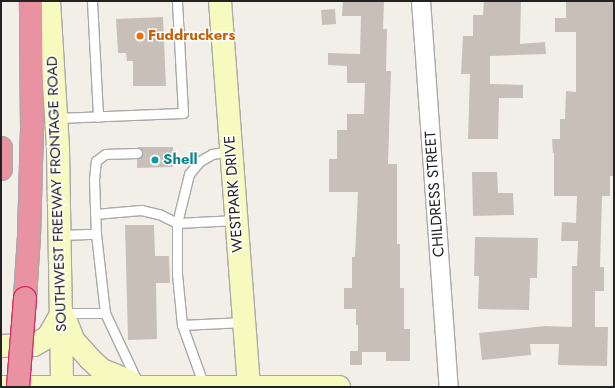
<!DOCTYPE html>
<style>
body{margin:0}
#map{position:relative;width:615px;height:388px;overflow:hidden;background:#f2efe9;font-family:Jost,sans-serif}
div>[style]{position:absolute}
.building>*{inset:0;background:#c7bfb8;transform-origin:0 0}
.roads{filter:drop-shadow(1px 0 #a9a9a9) drop-shadow(-1px 0 #a9a9a9) drop-shadow(0 1px #a9a9a9) drop-shadow(0 -1px #a9a9a9)}
.lane>*{height:9px;margin:-4.5px;padding:0 4.5px;transform-origin:4.5px;border-radius:4.5px;background:#fff}
.street>*{height:18px;margin:-9px;padding:0 9px;transform-origin:9px;border-radius:9px;background:#fff}
.secondary>*{height:22px;margin:-11px;padding:0 11px;transform-origin:11px;border-radius:11px;background:#f7fabf}
.highway>*{height:22px;margin:-11px;padding:0 11px;transform-origin:11px;border-radius:11px;background:#e892a2}
.bridges{filter:drop-shadow(1px 0 #dc2a67) drop-shadow(-1px 0 #dc2a67) drop-shadow(0 1px #dc2a67) drop-shadow(0 -1px #dc2a67)}
.highway-bridge>*{height:22px;margin:-11px;padding:0 11px;transform-origin:11px;border-radius:11px;background:#e892a2}
.dots>*{width:11px;height:11px;translate:-50% -50%;box-sizing:border-box;border:2px solid #fff;border-radius:50%}
span{translate:-50% -50%;white-space:nowrap;text-align:center;line-height:1.15;-webkit-text-stroke:3px #fff;paint-order:stroke}
.food-label{font-size:15px;color:#c56008;font-weight:700}
.left{translate:0 -50%;text-align:left}
.culture-label{font-size:15px;color:#0d838f;font-weight:700}
.street-label{font-size:15px;color:#222}
.frame{position:absolute;inset:0;border:2px solid #222;pointer-events:none}
</style>
<div id="map">
<div class="building">
<i style="clip-path:polygon(343px 1px,384px 1px,383px 29px,387px 29px,386px 71px,391px 71px,388px 164px,397px 164px,397px 244px,400px 244px,400px 288px,404px 288px,404px 329px,410px 329px,410px 361px,386px 361px,386px 352px,362px 352px,362px 365px,350px 365px,350px 351px,358px 351px,358px 325px,356px 325px,356px 309px,344px 309px,344px 288px,352px 288px,352px 257px,355px 257px,358px 192px,329px 192px,329px 159px,337px 159px,337px 130px,347px 130px,347px 114px,364px 114px,365px 83px,347px 83px,347px 66px,328px 65px,328px 53px,360px 54px,361px 16px,342px 16px)"></i>
<i style="clip-path:polygon(484px 1px,521px 1px,520px 44px,545px 42px,546px 54px,490px 56px,490px 84px,523px 85px,523px 98px,499px 98px,498px 139px,468px 139px,470px 74px,461px 74px,463px 36px,473px 36px,473px 15px,483px 15px)"></i>
<i style="clip-path:polygon(566px 1px,614px 1px,614px 176px,610px 176px,610px 196px,602px 196px,600px 267px,604px 267px,604px 291px,595px 291px,595px 327px,608px 327px,607px 366px,558px 365px,559px 344px,530px 344px,531px 355px,482px 360px,479px 333px,545px 326px,572px 327px,572px 266px,577px 266px,578px 241px,561px 241px,562px 222px,576px 223px,577px 196px,554px 196px,554px 153px,553px 153px,552px 139px,560px 139px,560px 119px,565px 119px,566px 91px,576px 92px,576px 32px,555px 32px,555px 18px,566px 18px)"></i>
<i style="left:335px;top:9px;width:15px;height:14px;rotate:86deg"></i>
<i style="clip-path:polygon(163px 17px,166px 86px,133px 86px,133px 61px,127px 61px,126px 53px,118px 53px,116px 19px)"></i>
<i style="clip-path:polygon(137px 147px,173px 147px,173px 167px,137px 168px,137px 159px,140px 158px,143px 153px,142px 150px)"></i>
<i style="clip-path:polygon(472px 172px,497px 172px,498px 193px,513px 193px,514px 215px,473px 216px)"></i>
<i style="clip-path:polygon(125px 225px,154px 225px,155px 256px,169px 256px,170px 283px,156px 283px,157px 339px,128px 340px)"></i>
<i style="clip-path:polygon(475px 237px,538px 238px,537px 278px,530px 278px,529px 310px,478px 309px,479px 276px,474px 276px)"></i>
</div>
<div class="roads">
<div class="lane">
<i style="left:92px;top:1px;width:116px;rotate:87deg"></i>
<i style="left:56px;top:118px;width:127px;rotate:-2.3deg"></i>
<i style="left:183px;top:113px;width:112px;rotate:-93.1deg"></i>
<i style="left:95px;top:214px;width:46px;rotate:-5deg"></i>
<i style="left:141px;top:210px;width:18px;rotate:13deg"></i>
<i style="left:159px;top:214px;width:20px;rotate:27deg"></i>
<i style="left:177px;top:223px;width:59px;rotate:-2.9deg"></i>
<i style="left:96px;top:234px;width:80px;rotate:83.5deg"></i>
<i style="left:105px;top:313px;width:75px;rotate:64.8deg"></i>
<i style="left:60px;top:235px;width:36px;rotate:-2deg"></i>
<i style="left:96px;top:234px;width:55px;rotate:-92.1deg"></i>
<i style="left:94px;top:179px;width:18px;rotate:-84deg"></i>
<i style="left:96px;top:161px;width:11px;rotate:-38deg"></i>
<i style="left:105px;top:154px;width:32px;rotate:-2deg"></i>
<i style="left:62px;top:313px;width:43px"></i>
<i style="left:182px;top:325px;width:62px;rotate:-2.8deg"></i>
<i style="left:204px;top:386px;width:65px;rotate:-109.8deg"></i>
<i style="left:182px;top:325px;width:51px;rotate:-95.6deg"></i>
<i style="left:177px;top:274px;width:51px;rotate:-90deg"></i>
<i style="left:177px;top:223px;width:50px;rotate:-76.2deg"></i>
<i style="left:189px;top:174px;width:17px;rotate:-50deg"></i>
<i style="left:200px;top:161px;width:14px;rotate:-30deg"></i>
<i style="left:212px;top:154px;width:19px;rotate:-9deg"></i>
</div>
<div class="street">
<i style="left:421px;top:1px;width:387px;rotate:85.9deg"></i>
</div>
<div class="secondary">
<i style="left:49px;top:1px;width:149px;rotate:86.5deg"></i>
<i style="left:58px;top:150px;width:237px;rotate:89deg"></i>
<i style="left:220px;top:1px;width:387px;rotate:85.7deg"></i>
<i style="left:65px;top:319px;width:24px;rotate:68deg"></i>
<i style="left:74px;top:341px;width:24px;rotate:48deg"></i>
<i style="left:90px;top:359px;width:16px;rotate:43deg"></i>
<i style="left:102px;top:370px;width:31px;rotate:22deg"></i>
<i style="left:1px;top:346px;width:33px;rotate:-2deg"></i>
<i style="left:34px;top:345px;width:16px;rotate:-30deg"></i>
<i style="left:48px;top:337px;width:28px;rotate:-60deg"></i>
<i style="left:1px;top:387px;width:338px"></i>
</div>
<div class="highway">
<i style="left:1px;top:148px;width:21px;rotate:90deg"></i>
<i style="left:25px;top:298px;width:62px;rotate:-86.3deg"></i>
<i style="left:29px;top:236px;width:108px;rotate:-88.4deg"></i>
<i style="left:32px;top:128px;width:127px;rotate:-90.5deg"></i>
</div>
</div>
<div class="bridges">
<div class="highway-bridge">
<i style="left:18px;top:387px;width:89px;rotate:-85.5deg"></i>
</div>
</div>
<div class="dots">
<i style="left:140px;top:36px;background:#e8710a"></i>
<i style="left:155px;top:160px;background:#0f9aa8"></i>
</div>
<div class="food-label">
<span class="left" style="left:148px;top:36px">Fuddruckers</span>
</div>
<div class="culture-label">
<span class="left" style="left:163px;top:160px">Shell</span>
</div>
<div class="street-label">
<span style="left:57px;top:194px;rotate:-92deg">SOUTHWEST FREEWAY FRONTAGE ROAD</span>
<span style="left:234px;top:194px;rotate:-94deg">WESTPARK DRIVE</span>
<span style="left:435px;top:194px;rotate:-94deg">CHILDRESS STREET</span>
</div>
<div class="frame"></div>
</div>
